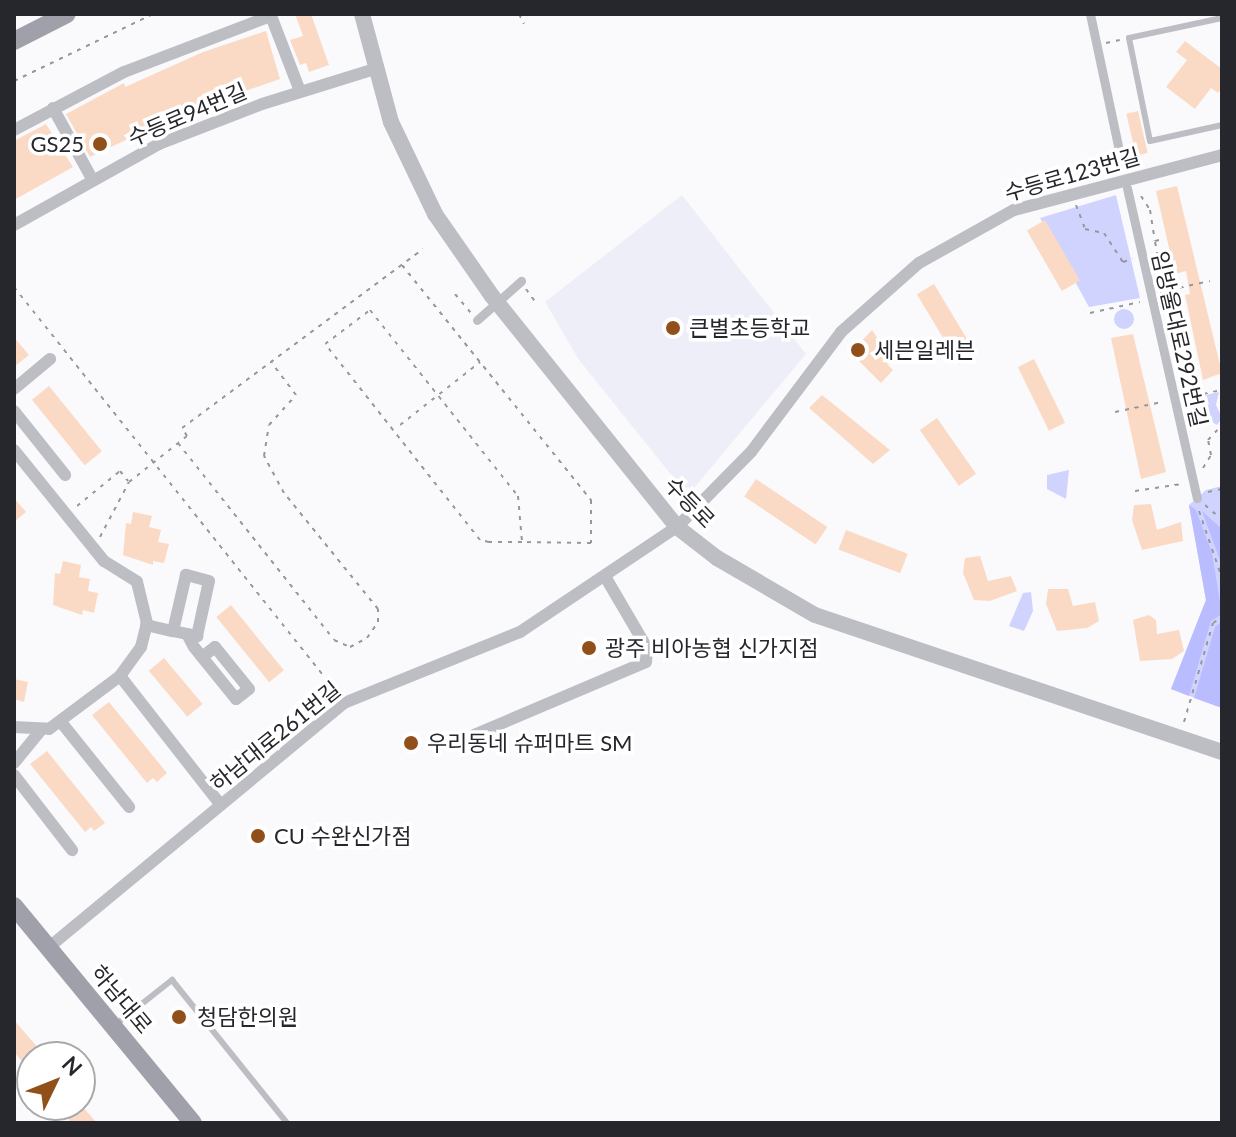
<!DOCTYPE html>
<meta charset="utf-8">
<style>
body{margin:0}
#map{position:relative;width:1236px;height:1137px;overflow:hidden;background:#fafafd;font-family:Lato,"Noto Sans KR",sans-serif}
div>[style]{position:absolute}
.built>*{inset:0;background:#edeef7}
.green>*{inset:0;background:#d0d3fe}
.round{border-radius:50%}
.forest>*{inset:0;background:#b9bdff}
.building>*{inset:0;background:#fbdac5;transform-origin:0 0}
.path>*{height:2px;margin-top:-1px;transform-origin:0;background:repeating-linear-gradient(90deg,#97989c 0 4px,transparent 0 10px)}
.service>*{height:6px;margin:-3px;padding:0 3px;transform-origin:3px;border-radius:3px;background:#bdbec4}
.pedestrian>*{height:9px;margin:-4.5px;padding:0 4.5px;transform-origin:4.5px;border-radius:4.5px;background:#bdbec4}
.minor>*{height:12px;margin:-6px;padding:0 6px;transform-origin:6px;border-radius:6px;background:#bdbec4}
.tertiary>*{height:16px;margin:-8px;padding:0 8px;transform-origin:8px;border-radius:8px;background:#bdbec4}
.secondary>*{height:18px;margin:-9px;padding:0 9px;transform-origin:9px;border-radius:9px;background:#9fa0aa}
.pedestrian-bridge>*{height:9px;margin:-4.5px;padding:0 4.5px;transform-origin:4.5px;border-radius:4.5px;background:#bdbec4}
.dots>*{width:22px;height:22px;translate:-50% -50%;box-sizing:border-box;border:4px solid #fff;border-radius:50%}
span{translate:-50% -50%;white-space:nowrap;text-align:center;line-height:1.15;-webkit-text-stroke:7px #fff;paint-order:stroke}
.street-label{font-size:22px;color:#26272c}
.poi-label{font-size:22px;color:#26272c}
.right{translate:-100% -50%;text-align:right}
.left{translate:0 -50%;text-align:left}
.frame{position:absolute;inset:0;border:16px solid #26272c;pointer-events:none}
.north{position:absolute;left:16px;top:1041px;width:80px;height:80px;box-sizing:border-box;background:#fff;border:2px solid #a8a9ab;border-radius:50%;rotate:47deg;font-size:22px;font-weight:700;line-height:32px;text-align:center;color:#26272c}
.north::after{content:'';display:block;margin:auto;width:28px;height:36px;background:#91501a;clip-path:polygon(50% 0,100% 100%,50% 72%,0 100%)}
</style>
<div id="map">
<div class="built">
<i style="clip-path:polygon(682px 195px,806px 354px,694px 488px,681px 487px,579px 360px,545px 302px)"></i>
</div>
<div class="green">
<i style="clip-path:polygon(1116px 195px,1140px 298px,1089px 307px,1040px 218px)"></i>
<i class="round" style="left:1114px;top:309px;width:20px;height:20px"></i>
<i style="clip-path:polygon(1219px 392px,1216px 405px,1222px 418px,1217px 425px,1204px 417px,1196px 419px,1197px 397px)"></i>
<i style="clip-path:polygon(1069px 470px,1066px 499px,1047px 489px,1047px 475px)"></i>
<i style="clip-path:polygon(1222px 486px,1222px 708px,1171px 689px,1206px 600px,1189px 505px,1206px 490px)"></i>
<i style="clip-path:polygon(1031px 592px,1033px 611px,1024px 631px,1009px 626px,1023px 593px)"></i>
</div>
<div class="forest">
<i style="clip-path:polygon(1189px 505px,1196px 510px,1212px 553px,1222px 614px,1211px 621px,1189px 696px,1171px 689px,1206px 600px)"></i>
<i style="clip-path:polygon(1202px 511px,1222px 529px,1222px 569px,1218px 555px)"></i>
<i style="clip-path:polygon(1222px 621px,1222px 708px,1194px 698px,1215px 627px)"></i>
</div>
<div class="building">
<i style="clip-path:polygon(295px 14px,311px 14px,329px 65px,309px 72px,306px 63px,300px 65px,290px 40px,303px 36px)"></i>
<i style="clip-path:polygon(266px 31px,280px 79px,187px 111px,90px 157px,66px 114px,124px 83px,125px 87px,203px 52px)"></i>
<i style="clip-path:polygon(1185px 41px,1222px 69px,1222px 88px,1218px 93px,1211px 88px,1195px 109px,1166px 87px,1187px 60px,1176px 52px)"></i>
<i style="left:1138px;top:111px;width:43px;height:12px;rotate:77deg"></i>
<i style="clip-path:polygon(46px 124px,73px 167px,14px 200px,14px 141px)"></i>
<i style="clip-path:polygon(1177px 186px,1222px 373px,1203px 380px,1185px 295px,1190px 294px,1186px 271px,1175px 274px,1156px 191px)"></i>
<i style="left:1045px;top:220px;width:70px;height:21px;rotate:60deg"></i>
<i style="left:934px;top:284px;width:82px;height:20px;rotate:59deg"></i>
<i style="clip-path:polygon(872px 330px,892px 360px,888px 365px,893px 370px,881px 383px,855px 357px,855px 348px)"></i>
<i style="clip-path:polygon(1133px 334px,1166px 472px,1141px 479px,1111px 338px)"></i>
<i style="clip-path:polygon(14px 337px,29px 355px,14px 367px)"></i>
<i style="left:1034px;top:359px;width:71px;height:18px;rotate:64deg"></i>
<i style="left:49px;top:386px;width:84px;height:22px;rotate:51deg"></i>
<i style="clip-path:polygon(822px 395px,890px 450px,873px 464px,809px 408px)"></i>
<i style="left:937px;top:418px;width:68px;height:21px;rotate:55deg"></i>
<i style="left:756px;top:479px;width:86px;height:21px;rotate:34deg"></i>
<i style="clip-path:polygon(14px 498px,26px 512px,14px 522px)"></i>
<i style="clip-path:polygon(1151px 504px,1157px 530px,1181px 522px,1183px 541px,1142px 550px,1132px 520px,1134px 505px)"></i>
<i style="clip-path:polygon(133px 512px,152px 516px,149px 527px,161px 530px,158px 542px,169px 544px,164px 563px,153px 561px,153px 565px,123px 555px,126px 523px,131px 524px)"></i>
<i style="left:846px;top:530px;width:66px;height:21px;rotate:21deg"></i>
<i style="clip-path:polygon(980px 556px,988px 581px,1011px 576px,1017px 591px,990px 601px,974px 600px,963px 573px,965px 558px)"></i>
<i style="clip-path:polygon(63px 561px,81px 565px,79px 577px,90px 579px,88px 591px,98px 593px,94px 613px,83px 610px,82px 615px,53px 605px,55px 573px,60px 574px)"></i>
<i style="clip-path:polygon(1048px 589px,1068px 589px,1073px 606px,1095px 602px,1099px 621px,1087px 628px,1057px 631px,1046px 604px)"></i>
<i style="left:231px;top:605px;width:84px;height:19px;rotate:51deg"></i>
<i style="clip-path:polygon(1149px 615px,1156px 620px,1157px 634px,1179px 630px,1184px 651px,1172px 659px,1140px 661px,1133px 620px)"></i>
<i style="left:164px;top:658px;width:60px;height:20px;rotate:50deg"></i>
<i style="clip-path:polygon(14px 679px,28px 682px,24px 702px,14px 699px)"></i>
<i style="clip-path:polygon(109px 702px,167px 773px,157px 782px,153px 778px,147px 783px,92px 715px)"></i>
<i style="clip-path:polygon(47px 751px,105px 823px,94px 831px,91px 827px,85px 832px,30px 764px)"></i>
<i style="clip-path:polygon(14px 1020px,46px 1057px,32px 1057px,32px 1073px,14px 1052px)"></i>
<i style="clip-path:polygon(56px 1105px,81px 1105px,97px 1123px,72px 1123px)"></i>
</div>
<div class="path">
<i style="left:519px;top:14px;width:11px;rotate:63deg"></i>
<i style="left:1106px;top:43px;width:14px;rotate:-12deg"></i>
<i style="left:14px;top:81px;width:154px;rotate:-25.7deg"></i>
<i style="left:1141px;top:196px;width:17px;rotate:57deg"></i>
<i style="left:1150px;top:210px;width:31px;rotate:81deg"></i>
<i style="left:1155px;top:241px;width:9px;rotate:-13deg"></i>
<i style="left:1076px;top:205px;width:26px;rotate:69deg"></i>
<i style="left:1085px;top:229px;width:19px;rotate:12deg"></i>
<i style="left:1104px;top:233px;width:35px;rotate:57deg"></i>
<i style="left:1123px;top:262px;width:10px;rotate:-17deg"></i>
<i style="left:1155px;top:242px;width:49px;rotate:78.2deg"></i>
<i style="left:402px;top:265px;width:302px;rotate:51.2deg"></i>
<i style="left:591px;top:500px;width:43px;rotate:90deg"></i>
<i style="left:591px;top:543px;width:69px;rotate:-179.2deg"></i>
<i style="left:522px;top:542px;width:33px;rotate:180deg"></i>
<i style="left:489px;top:542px;width:9px;rotate:-167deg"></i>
<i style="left:480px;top:540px;width:250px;rotate:-128.3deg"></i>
<i style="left:325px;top:344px;width:56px;rotate:-37.1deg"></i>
<i style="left:370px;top:310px;width:238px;rotate:51.5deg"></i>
<i style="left:518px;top:496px;width:46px;rotate:85deg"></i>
<i style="left:14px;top:287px;width:507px;rotate:51.48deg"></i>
<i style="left:526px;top:289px;width:19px;rotate:54deg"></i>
<i style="left:1160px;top:292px;width:51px;rotate:-12.4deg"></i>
<i style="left:455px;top:294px;width:25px;rotate:50deg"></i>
<i style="left:1090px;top:313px;width:51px;rotate:-12.4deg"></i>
<i style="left:1184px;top:398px;width:39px;rotate:-12deg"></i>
<i style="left:1115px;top:412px;width:48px;rotate:-12deg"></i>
<i style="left:400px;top:425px;width:102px;rotate:-38.2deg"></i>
<i style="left:178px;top:443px;width:251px;rotate:51.6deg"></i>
<i style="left:334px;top:640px;width:17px;rotate:24deg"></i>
<i style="left:350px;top:647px;width:19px;rotate:-28deg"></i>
<i style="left:367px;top:638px;width:19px;rotate:-55deg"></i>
<i style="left:378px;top:622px;width:13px;rotate:-90deg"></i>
<i style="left:378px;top:609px;width:149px;rotate:-129deg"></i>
<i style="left:284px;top:493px;width:42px;rotate:-118.4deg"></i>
<i style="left:264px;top:456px;width:31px;rotate:-81deg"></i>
<i style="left:269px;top:425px;width:40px;rotate:-48deg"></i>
<i style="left:296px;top:395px;width:41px;rotate:-127.1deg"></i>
<i style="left:1203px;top:468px;width:15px;rotate:-58deg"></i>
<i style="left:1211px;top:455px;width:15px;rotate:-101deg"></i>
<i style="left:1208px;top:440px;width:21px;rotate:-47deg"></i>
<i style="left:1135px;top:491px;width:47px;rotate:-8.7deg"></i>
<i style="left:1208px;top:492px;width:14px;rotate:-12deg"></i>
<i style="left:1205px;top:505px;width:23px;rotate:41deg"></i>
<i style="left:77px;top:506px;width:55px;rotate:-39.1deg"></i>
<i style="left:120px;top:471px;width:13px;rotate:51deg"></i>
<i style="left:1199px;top:511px;width:71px;rotate:71.1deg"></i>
<i style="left:100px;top:537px;width:62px;rotate:-62.2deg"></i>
<i style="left:129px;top:482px;width:74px;rotate:-38.4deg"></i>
<i style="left:187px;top:436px;width:9px;rotate:-122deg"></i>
<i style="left:182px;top:428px;width:300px;rotate:-36.6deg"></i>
<i style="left:1184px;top:722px;width:103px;rotate:-73.7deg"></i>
<i style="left:1213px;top:623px;width:11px;rotate:-34deg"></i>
</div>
<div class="service">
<i style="left:1222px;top:18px;width:95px;rotate:167.9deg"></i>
<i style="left:1129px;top:38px;width:105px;rotate:78.5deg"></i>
<i style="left:1150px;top:141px;width:74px;rotate:-12.5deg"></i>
<i style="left:115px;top:1025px;width:73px;rotate:-38.3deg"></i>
<i style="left:172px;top:980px;width:184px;rotate:51.2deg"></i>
</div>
<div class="pedestrian">
<i style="left:1090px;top:14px;width:154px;rotate:78deg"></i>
<i style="left:1127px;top:188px;width:318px;rotate:77.3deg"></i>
</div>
<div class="minor">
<i style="left:53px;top:108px;width:81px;rotate:61.2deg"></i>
<i style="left:14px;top:130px;width:124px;rotate:-27.8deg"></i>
<i style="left:124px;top:72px;width:157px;rotate:-20.9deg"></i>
<i style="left:271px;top:16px;width:80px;rotate:68.9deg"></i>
<i style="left:14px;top:225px;width:166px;rotate:-29.2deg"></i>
<i style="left:159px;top:144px;width:110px;rotate:-21.2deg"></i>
<i style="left:262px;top:104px;width:118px;rotate:-17.2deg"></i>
<i style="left:14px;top:389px;width:47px;rotate:-39.8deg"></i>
<i style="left:14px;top:411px;width:82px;rotate:51.4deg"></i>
<i style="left:14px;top:450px;width:143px;rotate:51deg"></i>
<i style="left:104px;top:561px;width:39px;rotate:32deg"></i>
<i style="left:137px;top:582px;width:42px;rotate:76.3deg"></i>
<i style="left:147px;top:623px;width:25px;rotate:104deg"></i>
<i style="left:141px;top:647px;width:36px;rotate:126deg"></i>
<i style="left:120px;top:676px;width:162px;rotate:52deg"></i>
<i style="left:146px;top:625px;width:28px;rotate:13deg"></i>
<i style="left:173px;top:631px;width:25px;rotate:12deg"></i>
<i style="left:197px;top:636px;width:56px;rotate:-77.7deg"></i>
<i style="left:209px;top:581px;width:24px;rotate:-165deg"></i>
<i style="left:186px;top:575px;width:57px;rotate:103.1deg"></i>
<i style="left:187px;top:634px;width:15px;rotate:62deg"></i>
<i style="left:194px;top:647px;width:13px;rotate:51deg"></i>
<i style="left:202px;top:657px;width:54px;rotate:51deg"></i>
<i style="left:236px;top:699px;width:16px;rotate:-38deg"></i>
<i style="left:249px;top:689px;width:54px;rotate:-129deg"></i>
<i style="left:215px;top:647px;width:16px;rotate:142deg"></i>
<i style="left:61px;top:722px;width:109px;rotate:51.3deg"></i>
<i style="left:14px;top:727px;width:35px;rotate:3deg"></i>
<i style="left:49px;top:729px;width:89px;rotate:-36.7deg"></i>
<i style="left:455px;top:743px;width:207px;rotate:-23deg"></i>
<i style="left:646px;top:662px;width:14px;rotate:-86deg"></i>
<i style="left:647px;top:648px;width:81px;rotate:-120.4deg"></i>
<i style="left:14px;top:763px;width:43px;rotate:-50.7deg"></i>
<i style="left:14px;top:775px;width:95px;rotate:52.3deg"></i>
<i style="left:48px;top:948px;width:384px;rotate:-39.6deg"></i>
<i style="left:344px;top:703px;width:190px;rotate:-22deg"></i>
<i style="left:520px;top:632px;width:189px;rotate:-33.8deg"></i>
<i style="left:677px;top:527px;width:105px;rotate:-45.4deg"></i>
<i style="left:751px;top:452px;width:150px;rotate:-53.1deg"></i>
<i style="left:841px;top:332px;width:104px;rotate:-41.5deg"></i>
<i style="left:919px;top:263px;width:109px;rotate:-29.2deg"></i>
<i style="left:1014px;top:210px;width:215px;rotate:-14.8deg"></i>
</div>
<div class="tertiary">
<i style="left:362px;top:14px;width:112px;rotate:75deg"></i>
<i style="left:391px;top:122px;width:102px;rotate:64.4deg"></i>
<i style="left:435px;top:214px;width:100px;rotate:55.2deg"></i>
<i style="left:492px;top:296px;width:296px;rotate:51.3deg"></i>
<i style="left:677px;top:527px;width:51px;rotate:37.8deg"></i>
<i style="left:717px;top:558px;width:113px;rotate:30.2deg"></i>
<i style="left:815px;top:615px;width:429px;rotate:18.6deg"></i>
</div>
<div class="secondary">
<i style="left:14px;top:41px;width:59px;rotate:-27deg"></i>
<i style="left:14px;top:906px;width:281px;rotate:50.5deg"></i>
</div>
<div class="pedestrian-bridge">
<i style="left:477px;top:320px;width:59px;rotate:-41.6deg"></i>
</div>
<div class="dots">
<i style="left:100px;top:144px;background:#91501a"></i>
<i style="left:673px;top:328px;background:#91501a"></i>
<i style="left:858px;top:350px;background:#91501a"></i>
<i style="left:589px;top:648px;background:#91501a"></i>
<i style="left:411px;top:743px;background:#91501a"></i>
<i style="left:258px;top:836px;background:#91501a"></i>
<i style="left:179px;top:1017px;background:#91501a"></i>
</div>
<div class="street-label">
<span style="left:187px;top:114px;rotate:-23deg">수등로94번길</span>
<span style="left:1072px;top:174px;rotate:-16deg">수등로123번길</span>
<span style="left:1180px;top:339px;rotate:77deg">임방울대로292번길</span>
<span style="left:690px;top:502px;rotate:46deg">수등로</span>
<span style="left:275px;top:736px;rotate:-39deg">하남대로261번길</span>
<span style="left:122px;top:999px;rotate:50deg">하남대로</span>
</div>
<div class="poi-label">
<span class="right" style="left:84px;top:144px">GS25</span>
<span class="left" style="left:689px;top:328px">큰별초등학교</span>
<span class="left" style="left:874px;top:350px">세븐일레븐</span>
<span class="left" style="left:605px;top:648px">광주 비아농협 신가지점</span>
<span class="left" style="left:427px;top:743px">우리동네 슈퍼마트 SM</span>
<span class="left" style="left:274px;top:836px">CU 수완신가점</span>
<span class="left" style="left:197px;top:1017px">청담한의원</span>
</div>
<div class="frame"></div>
<div class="north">N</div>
</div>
